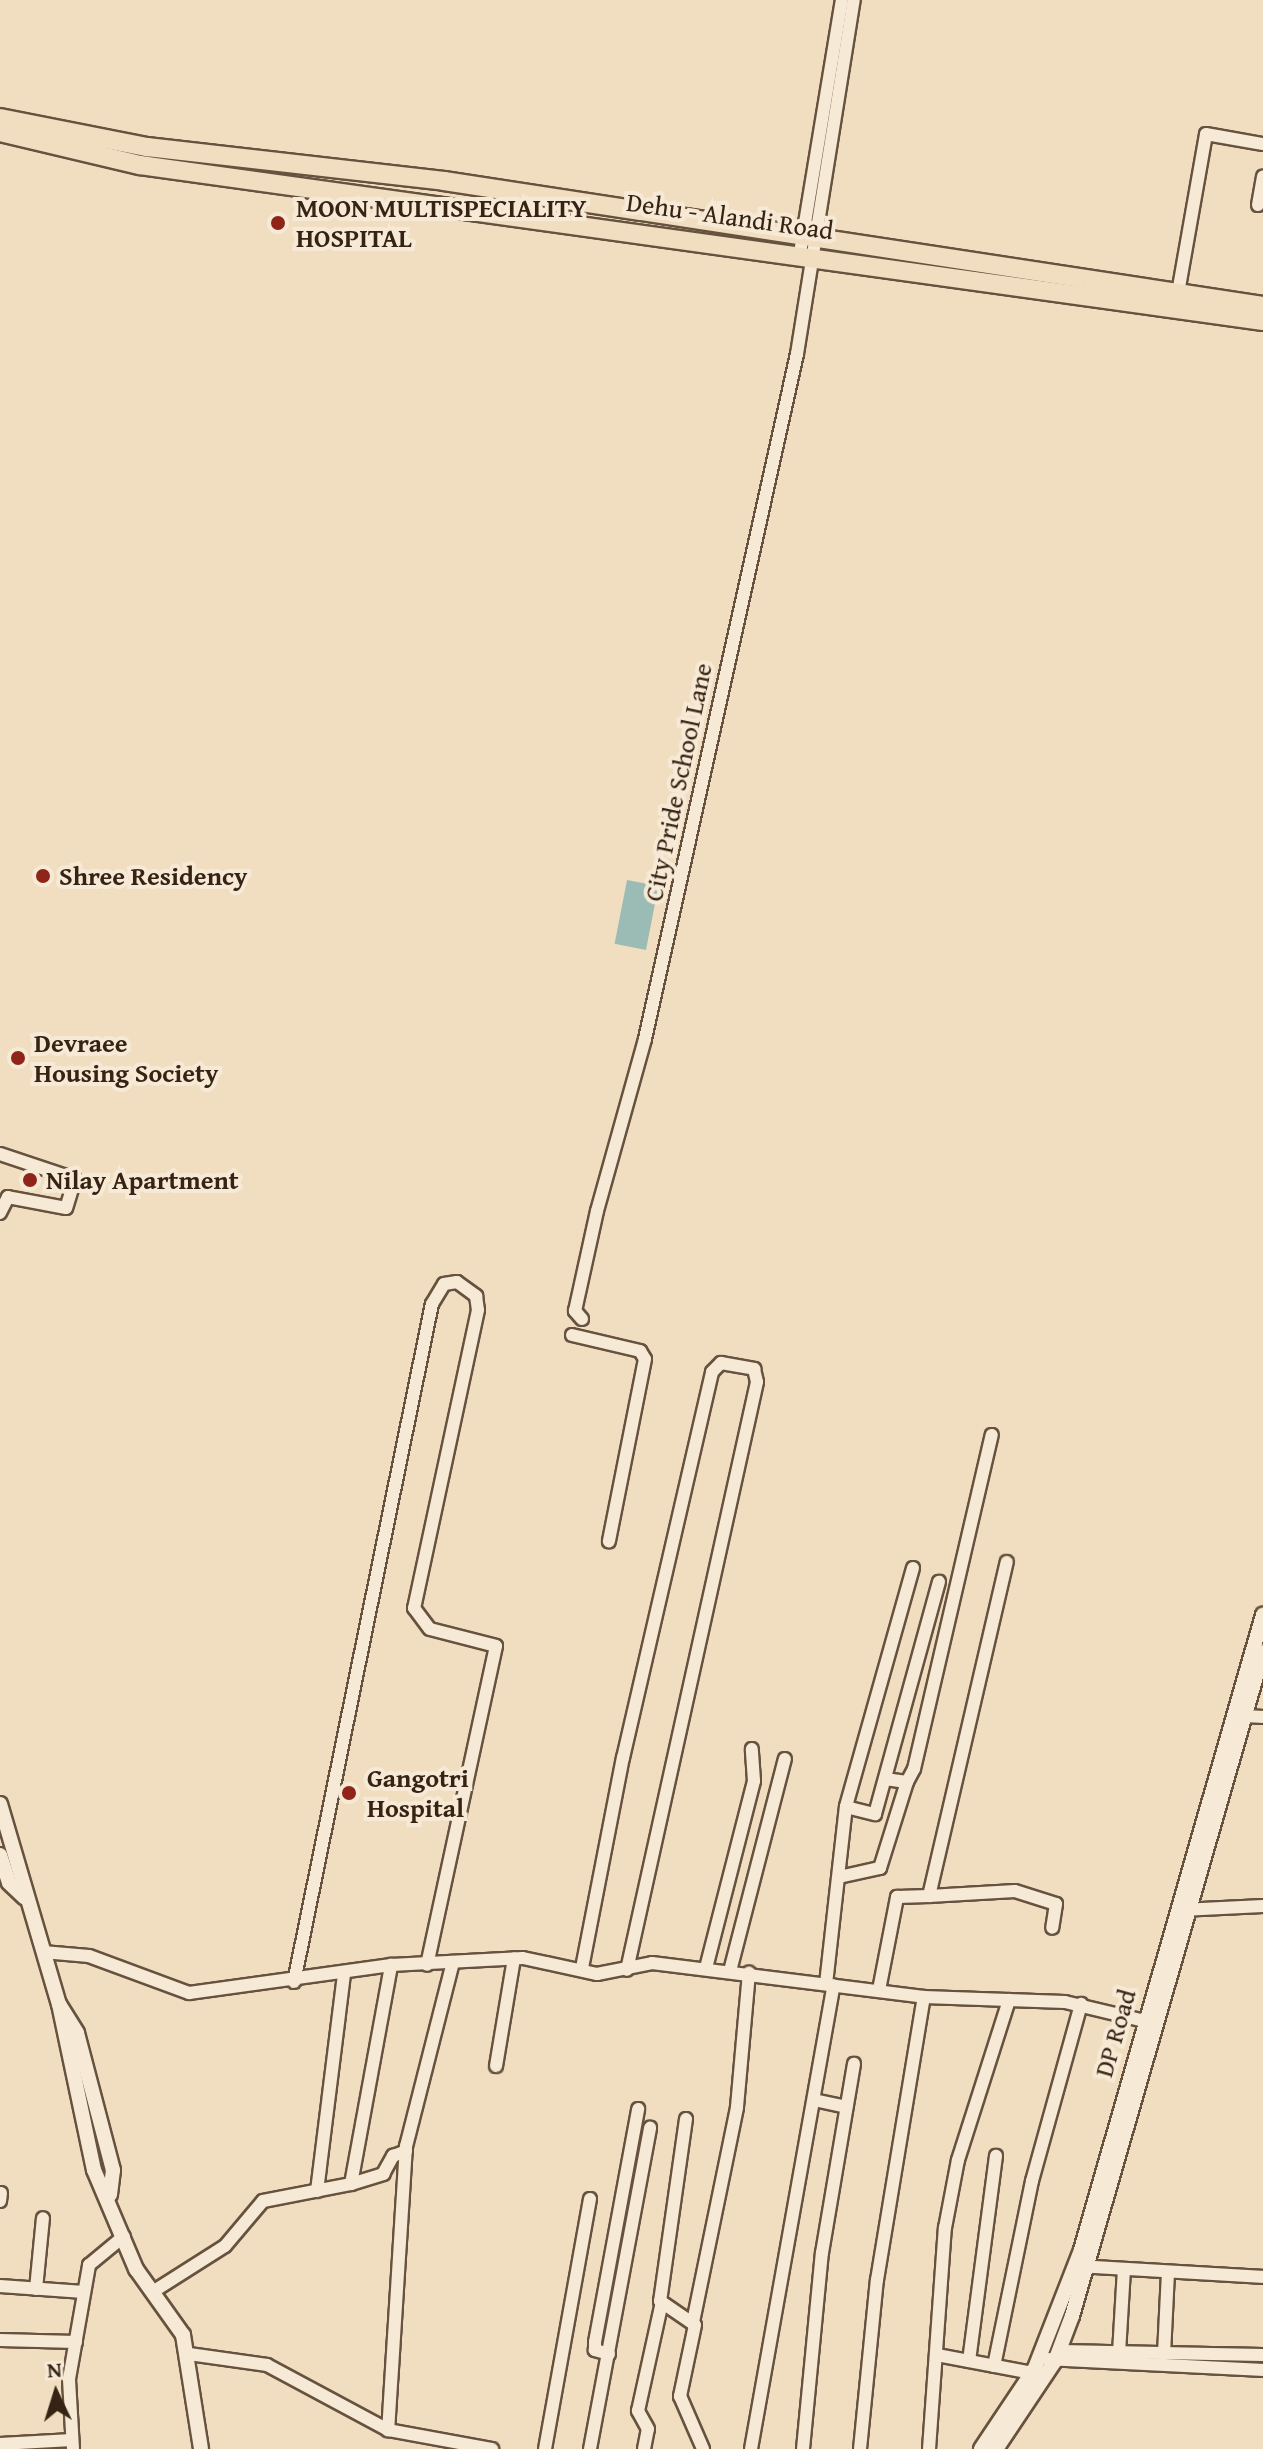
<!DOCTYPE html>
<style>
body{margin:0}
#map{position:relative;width:1263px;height:2449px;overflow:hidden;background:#f1dec0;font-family:"Gentium Book Plus",serif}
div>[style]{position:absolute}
.water>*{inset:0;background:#9bbcb5;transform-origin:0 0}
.roads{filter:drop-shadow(2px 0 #66523e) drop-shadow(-2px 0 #66523e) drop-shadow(0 2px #66523e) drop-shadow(0 -2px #66523e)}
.minor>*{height:12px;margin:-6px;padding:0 6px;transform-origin:6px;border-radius:6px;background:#f6ead6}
.tertiary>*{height:14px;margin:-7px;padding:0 7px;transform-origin:7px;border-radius:7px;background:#f6ead6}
.primary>*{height:18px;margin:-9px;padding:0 9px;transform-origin:9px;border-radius:9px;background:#f1dec0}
.dots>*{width:22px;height:22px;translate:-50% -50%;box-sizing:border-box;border:4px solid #f6ead6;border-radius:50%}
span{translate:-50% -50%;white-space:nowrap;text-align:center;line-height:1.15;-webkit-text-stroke:8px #f6ead6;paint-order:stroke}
.poi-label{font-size:26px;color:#372313;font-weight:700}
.left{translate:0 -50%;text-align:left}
.street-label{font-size:26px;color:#372313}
.north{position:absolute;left:16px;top:2353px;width:80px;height:80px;-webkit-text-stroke:6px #f6ead6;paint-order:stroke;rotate:356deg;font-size:22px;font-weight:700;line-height:32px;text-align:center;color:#372313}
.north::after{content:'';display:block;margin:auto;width:28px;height:36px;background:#372313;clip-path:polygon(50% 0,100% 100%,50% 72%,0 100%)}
</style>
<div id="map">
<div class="water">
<i style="left:627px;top:880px;width:32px;height:65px;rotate:11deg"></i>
</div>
<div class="roads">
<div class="minor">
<i style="left:1258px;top:205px;width:29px;rotate:-80deg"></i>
<i style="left:800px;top:253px;width:256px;rotate:-80.6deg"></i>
<i style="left:1178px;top:293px;width:161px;rotate:-80deg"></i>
<i style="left:1206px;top:134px;width:58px;rotate:10deg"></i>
<i style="left:0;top:1154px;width:79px;rotate:18.4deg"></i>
<i style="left:75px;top:1179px;width:30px;rotate:107deg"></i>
<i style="left:66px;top:1208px;width:59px;rotate:-169.3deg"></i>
<i style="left:8px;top:1197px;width:18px;rotate:117deg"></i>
<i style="left:582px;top:1319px;width:11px;rotate:-131deg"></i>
<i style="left:575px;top:1311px;width:102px;rotate:-77.6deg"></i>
<i style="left:597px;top:1211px;width:179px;rotate:-74.4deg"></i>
<i style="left:645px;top:1039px;width:702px;rotate:-77.49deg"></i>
<i style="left:797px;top:354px;width:359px;rotate:-80.9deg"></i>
<i style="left:572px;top:1335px;width:70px;rotate:13.2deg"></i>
<i style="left:640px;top:1351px;width:9px;rotate:58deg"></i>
<i style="left:645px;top:1359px;width:186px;rotate:101.2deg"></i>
<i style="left:913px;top:1568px;width:248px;rotate:105.7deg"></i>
<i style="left:846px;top:1807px;width:30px;rotate:14deg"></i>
<i style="left:875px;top:1814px;width:241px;rotate:-74.6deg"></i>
<i style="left:1246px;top:1716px;width:17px;rotate:3deg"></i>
<i style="left:885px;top:1779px;width:22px;rotate:8deg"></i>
<i style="left:907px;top:1782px;width:15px;rotate:-62deg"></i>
<i style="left:914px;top:1769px;width:343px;rotate:-76.9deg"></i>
<i style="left:839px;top:1877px;width:42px;rotate:-12.4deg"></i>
<i style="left:880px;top:1868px;width:90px;rotate:-72.6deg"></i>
<i style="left:929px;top:1896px;width:86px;rotate:-3.3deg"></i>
<i style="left:1015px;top:1891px;width:43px;rotate:17.6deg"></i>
<i style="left:1056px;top:1904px;width:24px;rotate:99deg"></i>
<i style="left:1181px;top:1910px;width:82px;rotate:-2.8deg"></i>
<i style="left:43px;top:1952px;width:46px;rotate:5deg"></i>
<i style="left:89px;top:1956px;width:107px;rotate:20.3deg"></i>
<i style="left:189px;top:1993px;width:204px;rotate:-7.9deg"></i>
<i style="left:391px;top:1965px;width:132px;rotate:-3deg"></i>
<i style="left:523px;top:1958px;width:76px;rotate:12.2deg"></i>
<i style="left:597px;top:1974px;width:56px;rotate:-11.3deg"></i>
<i style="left:652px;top:1963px;width:274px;rotate:7.1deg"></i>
<i style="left:924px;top:1997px;width:141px;rotate:2deg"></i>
<i style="left:1065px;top:2002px;width:90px;rotate:13.4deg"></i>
<i style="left:453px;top:1962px;width:190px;rotate:104.3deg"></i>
<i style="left:406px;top:2146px;width:285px;rotate:93.6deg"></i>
<i style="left:388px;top:2430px;width:106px;rotate:10.4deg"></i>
<i style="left:582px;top:1968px;width:214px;rotate:-79deg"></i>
<i style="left:623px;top:1758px;width:396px;rotate:-77deg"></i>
<i style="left:712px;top:1372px;width:13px;rotate:-45deg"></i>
<i style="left:721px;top:1363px;width:34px;rotate:10deg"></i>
<i style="left:754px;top:1369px;width:13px;rotate:77deg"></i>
<i style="left:757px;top:1382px;width:602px;rotate:102.47deg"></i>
<i style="left:706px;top:1968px;width:193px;rotate:-75.6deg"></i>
<i style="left:754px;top:1781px;width:32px;rotate:-94deg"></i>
<i style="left:730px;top:1971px;width:219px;rotate:-75.5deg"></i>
<i style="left:294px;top:1982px;width:692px;rotate:-78.5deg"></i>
<i style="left:432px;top:1304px;width:23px;rotate:-59deg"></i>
<i style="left:444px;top:1284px;width:13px;rotate:-9deg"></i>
<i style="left:457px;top:1282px;width:24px;rotate:36deg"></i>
<i style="left:476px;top:1296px;width:14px;rotate:82deg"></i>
<i style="left:478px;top:1310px;width:305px;rotate:102.1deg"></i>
<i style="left:414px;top:1608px;width:26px;rotate:53deg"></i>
<i style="left:430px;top:1629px;width:68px;rotate:14.4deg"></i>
<i style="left:496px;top:1646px;width:326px;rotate:102.2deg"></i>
<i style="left:826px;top:1984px;width:178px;rotate:-83.6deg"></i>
<i style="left:879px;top:1990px;width:95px;rotate:-79deg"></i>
<i style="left:897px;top:1897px;width:32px;rotate:-2deg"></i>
<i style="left:929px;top:1896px;width:343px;rotate:-76.9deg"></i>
<i style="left:496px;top:2066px;width:109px;rotate:-80.5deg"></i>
<i style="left:814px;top:2100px;width:33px;rotate:12deg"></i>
<i style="left:686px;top:2119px;width:184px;rotate:98.1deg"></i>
<i style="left:660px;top:2301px;width:42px;rotate:34.4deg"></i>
<i style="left:695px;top:2325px;width:73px;rotate:101.9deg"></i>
<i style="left:680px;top:2396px;width:58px;rotate:66.5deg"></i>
<i style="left:351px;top:2184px;width:34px;rotate:-17deg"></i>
<i style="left:383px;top:2174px;width:21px;rotate:-61deg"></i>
<i style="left:393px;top:2156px;width:14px;rotate:-21deg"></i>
<i style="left:317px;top:2191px;width:220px;rotate:-82.9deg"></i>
<i style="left:0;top:2201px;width:8px;rotate:-83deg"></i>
<i style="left:1079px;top:2266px;width:184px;rotate:3.4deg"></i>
<i style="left:0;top:2286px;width:84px;rotate:4.1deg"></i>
<i style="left:36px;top:2289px;width:71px;rotate:-84.4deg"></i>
<i style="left:154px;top:2291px;width:84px;rotate:-32.4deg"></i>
<i style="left:225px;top:2246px;width:59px;rotate:-49.8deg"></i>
<i style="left:263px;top:2201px;width:90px;rotate:-10.9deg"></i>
<i style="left:351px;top:2184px;width:223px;rotate:-79.6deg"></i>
<i style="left:693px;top:2322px;width:219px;rotate:-78.4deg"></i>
<i style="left:737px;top:2107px;width:135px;rotate:-84.9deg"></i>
<i style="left:0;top:2340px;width:76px;rotate:1.5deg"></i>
<i style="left:1059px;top:2351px;width:204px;rotate:1.1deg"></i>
<i style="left:1119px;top:2353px;width:83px;rotate:-86.6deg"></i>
<i style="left:189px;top:2354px;width:79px;rotate:8deg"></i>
<i style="left:267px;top:2365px;width:137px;rotate:28.2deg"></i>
<i style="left:609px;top:2354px;width:15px;rotate:-164deg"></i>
<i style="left:595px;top:2350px;width:8px;rotate:-90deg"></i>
<i style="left:595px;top:2342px;width:237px;rotate:-79.5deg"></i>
<i style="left:1164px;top:2354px;width:82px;rotate:-87.2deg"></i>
<i style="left:937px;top:2355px;width:97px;rotate:10.7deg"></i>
<i style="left:1047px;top:2359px;width:216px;rotate:2.9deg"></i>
<i style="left:969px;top:2361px;width:207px;rotate:-82.5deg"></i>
<i style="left:994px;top:2366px;width:189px;rotate:-78.4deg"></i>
<i style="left:1032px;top:2181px;width:184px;rotate:-74.5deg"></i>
<i style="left:0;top:2444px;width:72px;rotate:-3.2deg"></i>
<i style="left:73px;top:2449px;width:70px;rotate:-93.3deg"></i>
<i style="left:69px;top:2379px;width:116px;rotate:-80deg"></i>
<i style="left:89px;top:2265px;width:45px;rotate:-39.6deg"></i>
<i style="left:545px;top:2449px;width:254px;rotate:-79.8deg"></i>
<i style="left:590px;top:2449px;width:327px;rotate:-79.4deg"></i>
<i style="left:644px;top:2449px;width:20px;rotate:-79deg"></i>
<i style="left:648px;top:2429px;width:21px;rotate:-119deg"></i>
<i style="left:638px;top:2411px;width:107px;rotate:-77.6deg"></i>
<i style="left:751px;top:2449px;width:471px;rotate:-79.9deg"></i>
<i style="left:803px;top:2449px;width:197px;rotate:-84.5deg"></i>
<i style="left:822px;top:2253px;width:192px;rotate:-80.4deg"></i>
<i style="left:860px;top:2449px;width:170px;rotate:-84.3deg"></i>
<i style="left:877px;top:2280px;width:287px;rotate:-80.6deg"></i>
<i style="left:929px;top:2449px;width:222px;rotate:-85.9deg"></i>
<i style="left:945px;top:2228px;width:69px;rotate:-79.2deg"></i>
<i style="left:958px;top:2160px;width:168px;rotate:-72.3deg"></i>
</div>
<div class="tertiary">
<i style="left:0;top:1804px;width:209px;rotate:73.6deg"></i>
<i style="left:59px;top:2004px;width:170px;rotate:78.1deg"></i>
<i style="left:94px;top:2170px;width:108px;rotate:67deg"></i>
<i style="left:136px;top:2269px;width:81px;rotate:54.5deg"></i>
<i style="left:183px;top:2335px;width:115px;rotate:81deg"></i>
<i style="left:0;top:1855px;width:29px;rotate:72deg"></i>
<i style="left:9px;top:1883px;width:21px;rotate:43deg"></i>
<i style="left:59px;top:2004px;width:34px;rotate:58deg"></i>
<i style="left:77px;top:2033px;width:142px;rotate:75.3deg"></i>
<i style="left:113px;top:2170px;width:25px;rotate:97deg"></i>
<i style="left:981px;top:2449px;width:97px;rotate:-56.3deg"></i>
<i style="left:1035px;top:2368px;width:127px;rotate:-68.7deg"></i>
<i style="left:1081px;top:2250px;width:661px;rotate:-74.01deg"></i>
<i style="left:996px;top:2449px;width:106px;rotate:-56.2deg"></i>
<i style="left:1055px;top:2361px;width:48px;rotate:-69.3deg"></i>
<i style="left:1072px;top:2316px;width:691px;rotate:-73.95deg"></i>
</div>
<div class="primary">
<i style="left:0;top:118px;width:150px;rotate:11.2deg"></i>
<i style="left:147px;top:147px;width:299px;rotate:6.5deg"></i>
<i style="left:444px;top:181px;width:828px;rotate:8.68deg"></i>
<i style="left:0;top:132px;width:144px;rotate:13.3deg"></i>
<i style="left:140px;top:165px;width:1134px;rotate:7.91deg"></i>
</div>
</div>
<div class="dots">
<i style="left:278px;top:223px;background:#8f2418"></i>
<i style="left:43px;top:876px;background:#8f2418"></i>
<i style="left:18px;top:1058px;background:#8f2418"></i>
<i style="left:30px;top:1180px;background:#8f2418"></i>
<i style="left:349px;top:1793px;background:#8f2418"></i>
</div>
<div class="poi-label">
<span class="left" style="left:296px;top:223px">MOON MULTISPECIALITY<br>HOSPITAL</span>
<span class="left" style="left:59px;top:876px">Shree Residency</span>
<span class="left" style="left:34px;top:1058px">Devraee<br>Housing Society</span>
<span class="left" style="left:46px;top:1180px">Nilay Apartment</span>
<span class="left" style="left:367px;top:1793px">Gangotri<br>Hospital</span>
</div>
<div class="street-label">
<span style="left:730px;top:216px;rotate:8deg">Dehu - Alandi Road</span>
<span style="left:678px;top:782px;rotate:-78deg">City Pride School Lane</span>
<span style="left:1115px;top:2033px;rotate:-74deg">DP Road</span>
</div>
<div class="north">N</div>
</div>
